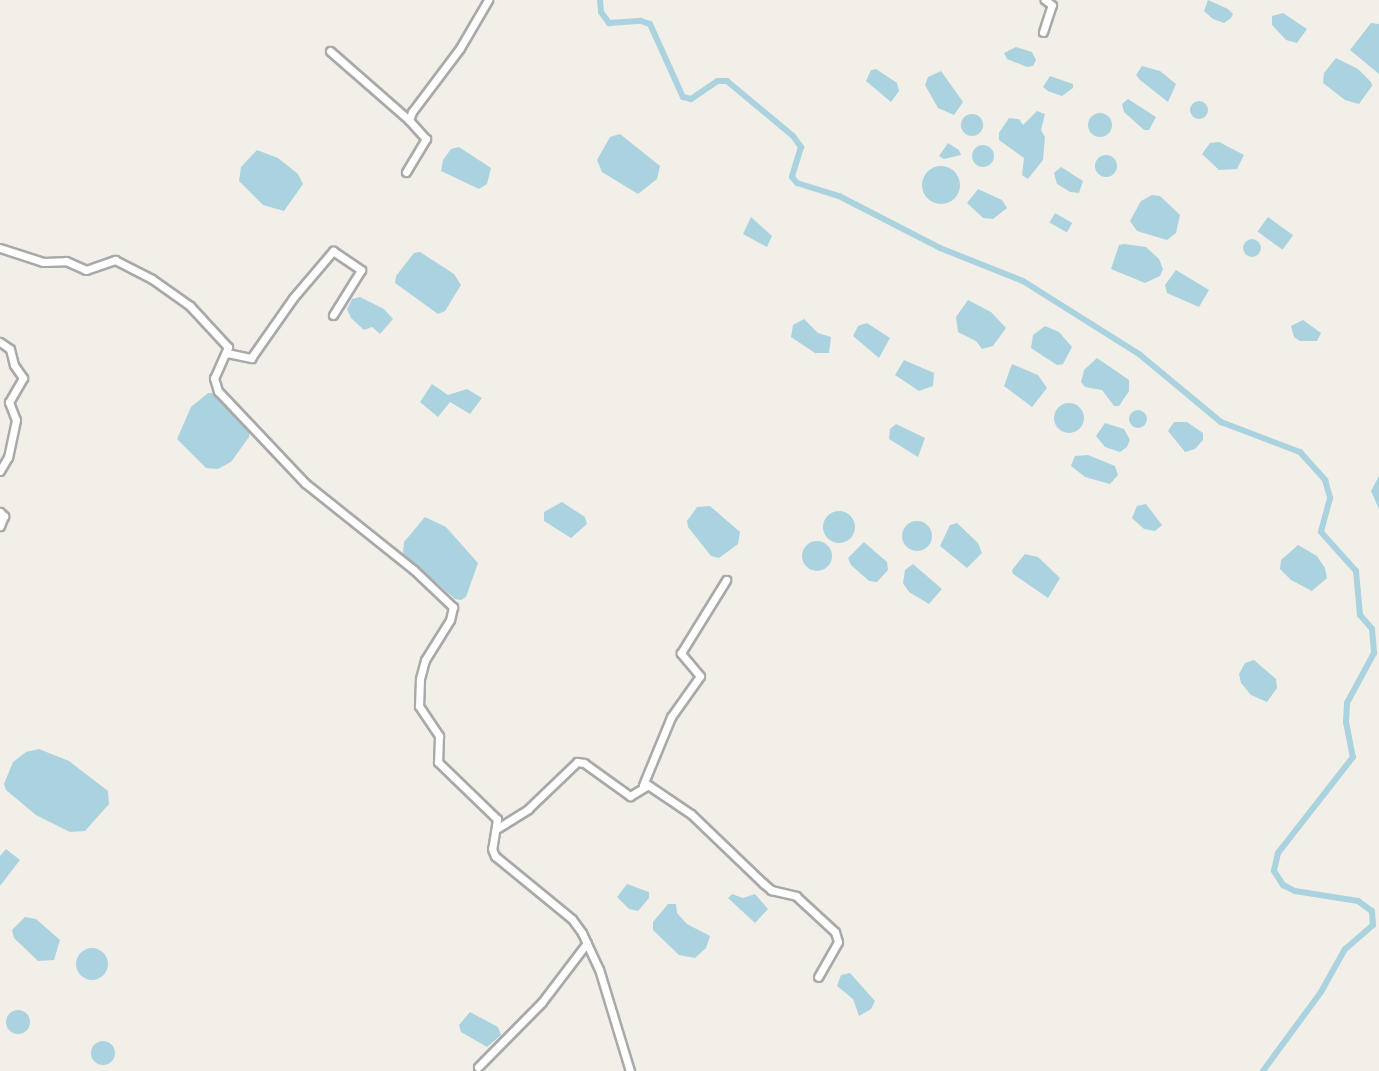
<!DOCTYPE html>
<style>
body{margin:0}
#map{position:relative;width:1379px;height:1071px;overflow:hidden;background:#f2efe9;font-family:"Alegreya Sans",sans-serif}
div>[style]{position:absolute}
.water>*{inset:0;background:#aad3df;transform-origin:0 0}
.round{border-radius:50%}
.canal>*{height:6px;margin:-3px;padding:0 3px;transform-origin:3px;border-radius:3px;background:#aad3df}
.roads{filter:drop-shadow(2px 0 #a9a9a9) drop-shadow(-2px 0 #a9a9a9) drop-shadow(0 2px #a9a9a9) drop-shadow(0 -2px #a9a9a9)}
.minor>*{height:7px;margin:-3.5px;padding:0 3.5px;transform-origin:3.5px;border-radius:3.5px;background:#fff}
span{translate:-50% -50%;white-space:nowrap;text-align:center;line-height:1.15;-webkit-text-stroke:5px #fff;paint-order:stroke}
</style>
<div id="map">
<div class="water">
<i style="clip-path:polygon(1208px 0,1228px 9px,1233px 14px,1231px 18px,1224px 23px,1213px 19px,1204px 11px)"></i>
<i style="clip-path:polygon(1283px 13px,1307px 29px,1297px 43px,1286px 40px,1272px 25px,1272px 16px)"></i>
<i style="clip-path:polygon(1371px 23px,1379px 24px,1379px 74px,1350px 50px)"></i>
<i style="clip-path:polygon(1016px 47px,1032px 52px,1036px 60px,1033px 66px,1027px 67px,1007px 59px,1004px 53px)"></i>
<i style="clip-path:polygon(1336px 58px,1358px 69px,1371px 82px,1372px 86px,1359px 104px,1345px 100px,1323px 83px,1324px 73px)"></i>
<i style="clip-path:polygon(1142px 66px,1160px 71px,1176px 84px,1168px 102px,1140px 80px,1136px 75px)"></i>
<i style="clip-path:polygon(876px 69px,897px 83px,899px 91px,891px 102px,866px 81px,871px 70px)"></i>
<i style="clip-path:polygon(941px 71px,963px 102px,954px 115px,938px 108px,925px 85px,928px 77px)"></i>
<i style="clip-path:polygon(1050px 76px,1073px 84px,1073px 88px,1062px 96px,1048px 91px,1043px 87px)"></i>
<i style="clip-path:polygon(1128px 99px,1156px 117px,1149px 130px,1144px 130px,1124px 112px,1122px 104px)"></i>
<i class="round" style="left:1190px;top:101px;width:18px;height:18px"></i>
<i style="clip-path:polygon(1037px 111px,1045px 114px,1041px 130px,1045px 137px,1043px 160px,1028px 179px,1022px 175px,1024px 158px,999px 140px,999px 133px,1009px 118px,1019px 119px,1023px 125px)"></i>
<i class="round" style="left:1088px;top:113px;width:24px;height:24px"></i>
<i class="round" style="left:961px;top:114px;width:22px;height:22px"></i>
<i style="clip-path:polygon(620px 134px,660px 166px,657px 179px,638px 194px,602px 172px,597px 160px,610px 137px)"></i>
<i style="clip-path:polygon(1219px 142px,1244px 155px,1237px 169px,1219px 170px,1202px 154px,1210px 143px)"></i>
<i style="clip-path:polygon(948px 143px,959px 150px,961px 155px,944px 159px,939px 156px)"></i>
<i class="round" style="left:972px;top:145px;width:22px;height:22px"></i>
<i style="clip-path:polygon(459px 147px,491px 168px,487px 184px,479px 189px,441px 171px,443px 160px,451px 149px)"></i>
<i style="clip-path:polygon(257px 150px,278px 158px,298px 174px,303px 184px,284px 211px,263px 205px,239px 181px,241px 167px)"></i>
<i class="round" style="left:1095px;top:155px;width:22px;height:22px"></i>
<i class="round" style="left:922px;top:166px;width:38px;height:38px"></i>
<i style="clip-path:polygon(1061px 167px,1083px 181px,1079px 193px,1070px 192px,1057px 184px,1054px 173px)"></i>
<i style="clip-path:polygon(978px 189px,1002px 200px,1007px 208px,993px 219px,983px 218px,967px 203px)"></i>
<i style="clip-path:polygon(1152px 195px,1160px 196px,1180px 215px,1176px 233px,1167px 240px,1137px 231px,1130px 221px,1141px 201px)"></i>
<i style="left:1055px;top:213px;width:20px;height:11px;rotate:30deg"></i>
<i style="clip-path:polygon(751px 217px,772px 236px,767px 247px,743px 234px)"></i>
<i style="left:1268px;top:217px;width:31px;height:18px;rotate:36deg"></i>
<i class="round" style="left:1243px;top:239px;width:18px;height:18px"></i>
<i style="clip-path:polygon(1124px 244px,1146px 247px,1159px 259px,1163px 269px,1160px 276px,1145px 283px,1111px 269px,1119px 245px)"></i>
<i style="clip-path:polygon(420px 252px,454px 274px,461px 285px,445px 311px,438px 314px,395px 283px,396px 276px,414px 253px)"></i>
<i style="clip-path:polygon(1176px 270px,1209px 290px,1199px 307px,1167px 293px,1165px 285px)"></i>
<i style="clip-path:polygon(360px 297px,384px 309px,393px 319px,380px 334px,372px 327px,364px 330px,351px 318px,347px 309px,352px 299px)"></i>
<i style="clip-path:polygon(968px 300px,991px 312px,1006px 328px,993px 346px,982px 349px,976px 341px,958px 332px,956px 317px)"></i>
<i style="clip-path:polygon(804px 319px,818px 333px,831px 337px,829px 353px,815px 353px,791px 337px,793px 325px)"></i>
<i style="clip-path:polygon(1303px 320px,1321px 333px,1317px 341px,1300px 341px,1294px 337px,1291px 326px)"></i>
<i style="clip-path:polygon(867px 323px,890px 338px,879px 358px,853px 336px,858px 326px)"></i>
<i style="clip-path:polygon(1045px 326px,1059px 332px,1072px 347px,1063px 364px,1057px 365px,1031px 348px,1033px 335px)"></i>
<i style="clip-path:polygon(1097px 358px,1129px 380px,1129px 391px,1119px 406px,1114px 406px,1102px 390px,1085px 387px,1081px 382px,1084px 370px)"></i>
<i style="clip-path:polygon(904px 360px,934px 373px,933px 386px,919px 391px,895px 375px)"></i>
<i style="clip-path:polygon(1012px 364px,1038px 375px,1047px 388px,1032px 407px,1004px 386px)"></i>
<i style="clip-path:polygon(432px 384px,448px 395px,467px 389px,482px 398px,470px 414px,450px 402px,438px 417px,420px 402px)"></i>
<i style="clip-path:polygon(208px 393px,215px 393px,250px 429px,249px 437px,231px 462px,218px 469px,206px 468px,177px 439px,191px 407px)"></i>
<i class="round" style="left:1054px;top:403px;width:30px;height:30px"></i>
<i class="round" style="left:1129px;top:410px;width:18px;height:18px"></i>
<i style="clip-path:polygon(1174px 422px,1187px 422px,1203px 433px,1203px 440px,1195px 449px,1185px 452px,1168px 431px)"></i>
<i style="clip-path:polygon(1105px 423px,1124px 429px,1130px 440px,1127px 447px,1120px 452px,1105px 447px,1096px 436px)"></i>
<i style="clip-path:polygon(896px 424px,925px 438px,918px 457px,889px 439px,890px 429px)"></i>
<i style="clip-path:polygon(1088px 455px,1115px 466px,1118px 475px,1110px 484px,1085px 477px,1071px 466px,1075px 456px)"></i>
<i style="clip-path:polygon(1379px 476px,1379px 509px,1371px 491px)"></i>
<i style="clip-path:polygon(562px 502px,585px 517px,587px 524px,571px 538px,544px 521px,544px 512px)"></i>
<i style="clip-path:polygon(1146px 504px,1162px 525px,1155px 531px,1144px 529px,1132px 518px,1137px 506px)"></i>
<i style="clip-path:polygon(710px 506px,740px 532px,738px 544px,719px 558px,711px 556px,688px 527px,687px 521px,697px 507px)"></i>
<i class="round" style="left:823px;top:511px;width:32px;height:32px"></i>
<i style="clip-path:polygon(425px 517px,446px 527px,478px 563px,466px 597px,461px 600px,455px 599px,403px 554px,404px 542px)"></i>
<i class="round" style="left:902px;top:521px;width:30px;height:30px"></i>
<i style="clip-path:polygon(957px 523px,978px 543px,982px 553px,967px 568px,940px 546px,950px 525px)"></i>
<i class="round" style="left:802px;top:541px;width:30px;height:30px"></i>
<i style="clip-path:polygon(864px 542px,887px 562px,888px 570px,877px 582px,869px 581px,851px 565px,848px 558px)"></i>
<i style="clip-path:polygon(1298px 545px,1317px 556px,1325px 568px,1327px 578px,1312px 591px,1291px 580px,1280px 569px,1281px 560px)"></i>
<i style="clip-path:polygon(1025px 554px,1038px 557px,1060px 578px,1048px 598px,1013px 574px,1012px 570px)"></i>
<i style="clip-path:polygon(913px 564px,942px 589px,929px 604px,909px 592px,903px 583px,905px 570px)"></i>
<i style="clip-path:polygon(1254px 660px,1276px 679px,1277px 688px,1267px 702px,1251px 695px,1241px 683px,1239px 674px,1245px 663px)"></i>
<i style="clip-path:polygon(39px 749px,69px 761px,108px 791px,109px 804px,85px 831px,70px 832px,36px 815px,6px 790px,4px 784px,13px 762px,26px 752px)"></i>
<i style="clip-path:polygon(6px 849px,20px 860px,0 886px,0 856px)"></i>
<i style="clip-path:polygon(627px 884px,649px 892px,649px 898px,638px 911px,629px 909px,617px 897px)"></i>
<i style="clip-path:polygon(732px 894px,743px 898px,755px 894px,768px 909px,755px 923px,728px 898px)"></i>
<i style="clip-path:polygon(668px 904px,676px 904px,677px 913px,687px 924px,710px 936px,706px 948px,695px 958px,679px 955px,653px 930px,653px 922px)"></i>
<i style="clip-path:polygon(25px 917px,36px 919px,60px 940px,54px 960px,38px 961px,14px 938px,12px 930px)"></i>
<i class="round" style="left:76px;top:948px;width:32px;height:32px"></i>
<i style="clip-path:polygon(850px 973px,875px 1001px,871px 1009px,859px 1016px,853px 999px,837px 986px,841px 975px)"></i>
<i class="round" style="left:6px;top:1010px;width:24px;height:24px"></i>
<i style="clip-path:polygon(470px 1012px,498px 1027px,501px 1035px,487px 1047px,461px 1032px,459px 1025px)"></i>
<i class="round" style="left:91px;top:1041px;width:24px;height:24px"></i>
</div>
<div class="canal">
<i style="left:600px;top:0;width:12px;rotate:85deg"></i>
<i style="left:601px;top:12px;width:14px;rotate:54deg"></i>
<i style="left:609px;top:23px;width:32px;rotate:-4deg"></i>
<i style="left:641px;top:21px;width:9px;rotate:18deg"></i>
<i style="left:650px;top:24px;width:80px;rotate:65.7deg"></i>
<i style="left:683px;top:97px;width:8px;rotate:14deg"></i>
<i style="left:691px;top:99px;width:32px;rotate:-34deg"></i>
<i style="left:718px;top:81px;width:9px"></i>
<i style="left:727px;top:81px;width:86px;rotate:39.8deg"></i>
<i style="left:793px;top:136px;width:14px;rotate:54deg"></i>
<i style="left:801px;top:147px;width:31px;rotate:107deg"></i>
<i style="left:792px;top:177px;width:8px;rotate:50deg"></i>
<i style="left:797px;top:183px;width:44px;rotate:17.2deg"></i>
<i style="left:839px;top:196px;width:114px;rotate:27.2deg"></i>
<i style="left:940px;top:248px;width:89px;rotate:21.7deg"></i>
<i style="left:1023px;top:281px;width:137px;rotate:32.2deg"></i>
<i style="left:1139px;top:354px;width:107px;rotate:39.7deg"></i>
<i style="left:1221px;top:422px;width:85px;rotate:20.8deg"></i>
<i style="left:1300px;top:452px;width:38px;rotate:48deg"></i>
<i style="left:1325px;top:480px;width:19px;rotate:74deg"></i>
<i style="left:1330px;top:498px;width:35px;rotate:105deg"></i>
<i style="left:1321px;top:532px;width:52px;rotate:48.1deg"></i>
<i style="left:1356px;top:571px;width:44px;rotate:84.8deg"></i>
<i style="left:1360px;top:615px;width:18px;rotate:49deg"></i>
<i style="left:1372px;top:629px;width:24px;rotate:85deg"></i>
<i style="left:1374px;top:653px;width:57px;rotate:118.4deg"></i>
<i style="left:1347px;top:703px;width:19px;rotate:93deg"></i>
<i style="left:1346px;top:722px;width:36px;rotate:79deg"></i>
<i style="left:1353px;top:757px;width:122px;rotate:128deg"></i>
<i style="left:1278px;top:853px;width:18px;rotate:103deg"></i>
<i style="left:1274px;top:871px;width:17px;rotate:57deg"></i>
<i style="left:1283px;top:885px;width:13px;rotate:27deg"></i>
<i style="left:1295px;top:891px;width:64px;rotate:9deg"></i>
<i style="left:1358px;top:901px;width:17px;rotate:36deg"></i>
<i style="left:1372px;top:911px;width:14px;rotate:86deg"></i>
<i style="left:1373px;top:925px;width:37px;rotate:139deg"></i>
<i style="left:1345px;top:949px;width:49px;rotate:119.2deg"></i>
<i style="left:1321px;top:992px;width:98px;rotate:126.3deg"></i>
</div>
<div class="roads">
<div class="minor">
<i style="left:1043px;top:32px;width:28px;rotate:-72deg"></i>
<i style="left:1052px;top:5px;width:9px;rotate:-144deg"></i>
<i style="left:330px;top:51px;width:105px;rotate:41.1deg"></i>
<i style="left:406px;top:172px;width:39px;rotate:-59deg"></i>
<i style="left:426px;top:139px;width:25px;rotate:-132deg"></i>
<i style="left:409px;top:120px;width:9px;rotate:-69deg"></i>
<i style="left:412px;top:112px;width:80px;rotate:-53.1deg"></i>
<i style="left:460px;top:48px;width:56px;rotate:-59.7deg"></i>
<i style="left:0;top:248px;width:45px;rotate:18deg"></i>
<i style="left:43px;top:262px;width:23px;rotate:-2deg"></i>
<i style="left:66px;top:261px;width:22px;rotate:24deg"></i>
<i style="left:86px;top:270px;width:31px;rotate:-19deg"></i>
<i style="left:115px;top:260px;width:42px;rotate:27.2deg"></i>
<i style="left:152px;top:279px;width:47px;rotate:35.4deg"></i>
<i style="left:190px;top:306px;width:56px;rotate:47.2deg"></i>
<i style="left:228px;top:347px;width:34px;rotate:114deg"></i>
<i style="left:214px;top:378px;width:14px;rotate:73deg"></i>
<i style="left:218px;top:391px;width:127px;rotate:46.6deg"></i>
<i style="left:305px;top:483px;width:139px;rotate:38.6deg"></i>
<i style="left:414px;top:570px;width:54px;rotate:43.5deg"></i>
<i style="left:453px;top:607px;width:13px;rotate:103deg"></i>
<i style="left:450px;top:620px;width:47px;rotate:122deg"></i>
<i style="left:425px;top:660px;width:20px;rotate:105deg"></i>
<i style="left:420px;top:679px;width:27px;rotate:92deg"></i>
<i style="left:419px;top:706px;width:36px;rotate:56deg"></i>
<i style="left:439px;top:736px;width:26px;rotate:92deg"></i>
<i style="left:438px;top:762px;width:82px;rotate:44deg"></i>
<i style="left:497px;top:819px;width:30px;rotate:99deg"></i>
<i style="left:492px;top:849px;width:8px;rotate:67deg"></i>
<i style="left:495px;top:856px;width:99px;rotate:39.3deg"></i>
<i style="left:572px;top:919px;width:17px;rotate:54deg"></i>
<i style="left:582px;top:933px;width:40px;rotate:65deg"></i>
<i style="left:599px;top:969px;width:107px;rotate:73.1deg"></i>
<i style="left:0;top:342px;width:12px;rotate:35deg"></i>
<i style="left:10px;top:349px;width:16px;rotate:76deg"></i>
<i style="left:14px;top:365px;width:16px;rotate:55deg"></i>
<i style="left:23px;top:378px;width:28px;rotate:120deg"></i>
<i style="left:9px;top:402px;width:19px;rotate:69deg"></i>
<i style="left:16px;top:420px;width:38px;rotate:102deg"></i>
<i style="left:8px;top:457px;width:16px;rotate:120deg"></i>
<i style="left:227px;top:353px;width:25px;rotate:12deg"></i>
<i style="left:251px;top:358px;width:73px;rotate:-55deg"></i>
<i style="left:293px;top:298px;width:62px;rotate:-49.6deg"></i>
<i style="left:333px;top:251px;width:34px;rotate:34deg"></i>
<i style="left:361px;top:270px;width:53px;rotate:121.9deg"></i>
<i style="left:0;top:512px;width:6px;rotate:45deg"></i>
<i style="left:4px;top:516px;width:11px;rotate:112deg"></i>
<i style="left:643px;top:785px;width:74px;rotate:-67.6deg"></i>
<i style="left:671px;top:717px;width:50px;rotate:-54.7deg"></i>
<i style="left:700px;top:676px;width:30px;rotate:-130deg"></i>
<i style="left:681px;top:653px;width:86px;rotate:-58.3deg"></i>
<i style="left:498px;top:828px;width:36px;rotate:-32deg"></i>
<i style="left:528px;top:809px;width:68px;rotate:-43.8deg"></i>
<i style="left:577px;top:762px;width:7px;rotate:8deg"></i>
<i style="left:584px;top:763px;width:57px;rotate:35.7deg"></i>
<i style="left:630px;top:796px;width:21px;rotate:-31deg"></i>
<i style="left:648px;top:785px;width:52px;rotate:34deg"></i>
<i style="left:691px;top:814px;width:100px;rotate:43.8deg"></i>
<i style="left:763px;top:883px;width:11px;rotate:41deg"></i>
<i style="left:771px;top:890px;width:26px;rotate:13deg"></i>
<i style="left:796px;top:896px;width:53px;rotate:42.7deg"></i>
<i style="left:835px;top:932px;width:10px;rotate:73deg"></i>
<i style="left:838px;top:942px;width:40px;rotate:119.7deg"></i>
<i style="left:478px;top:1067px;width:91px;rotate:-45.4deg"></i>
<i style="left:542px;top:1002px;width:74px;rotate:-52.7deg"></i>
</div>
</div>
</div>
